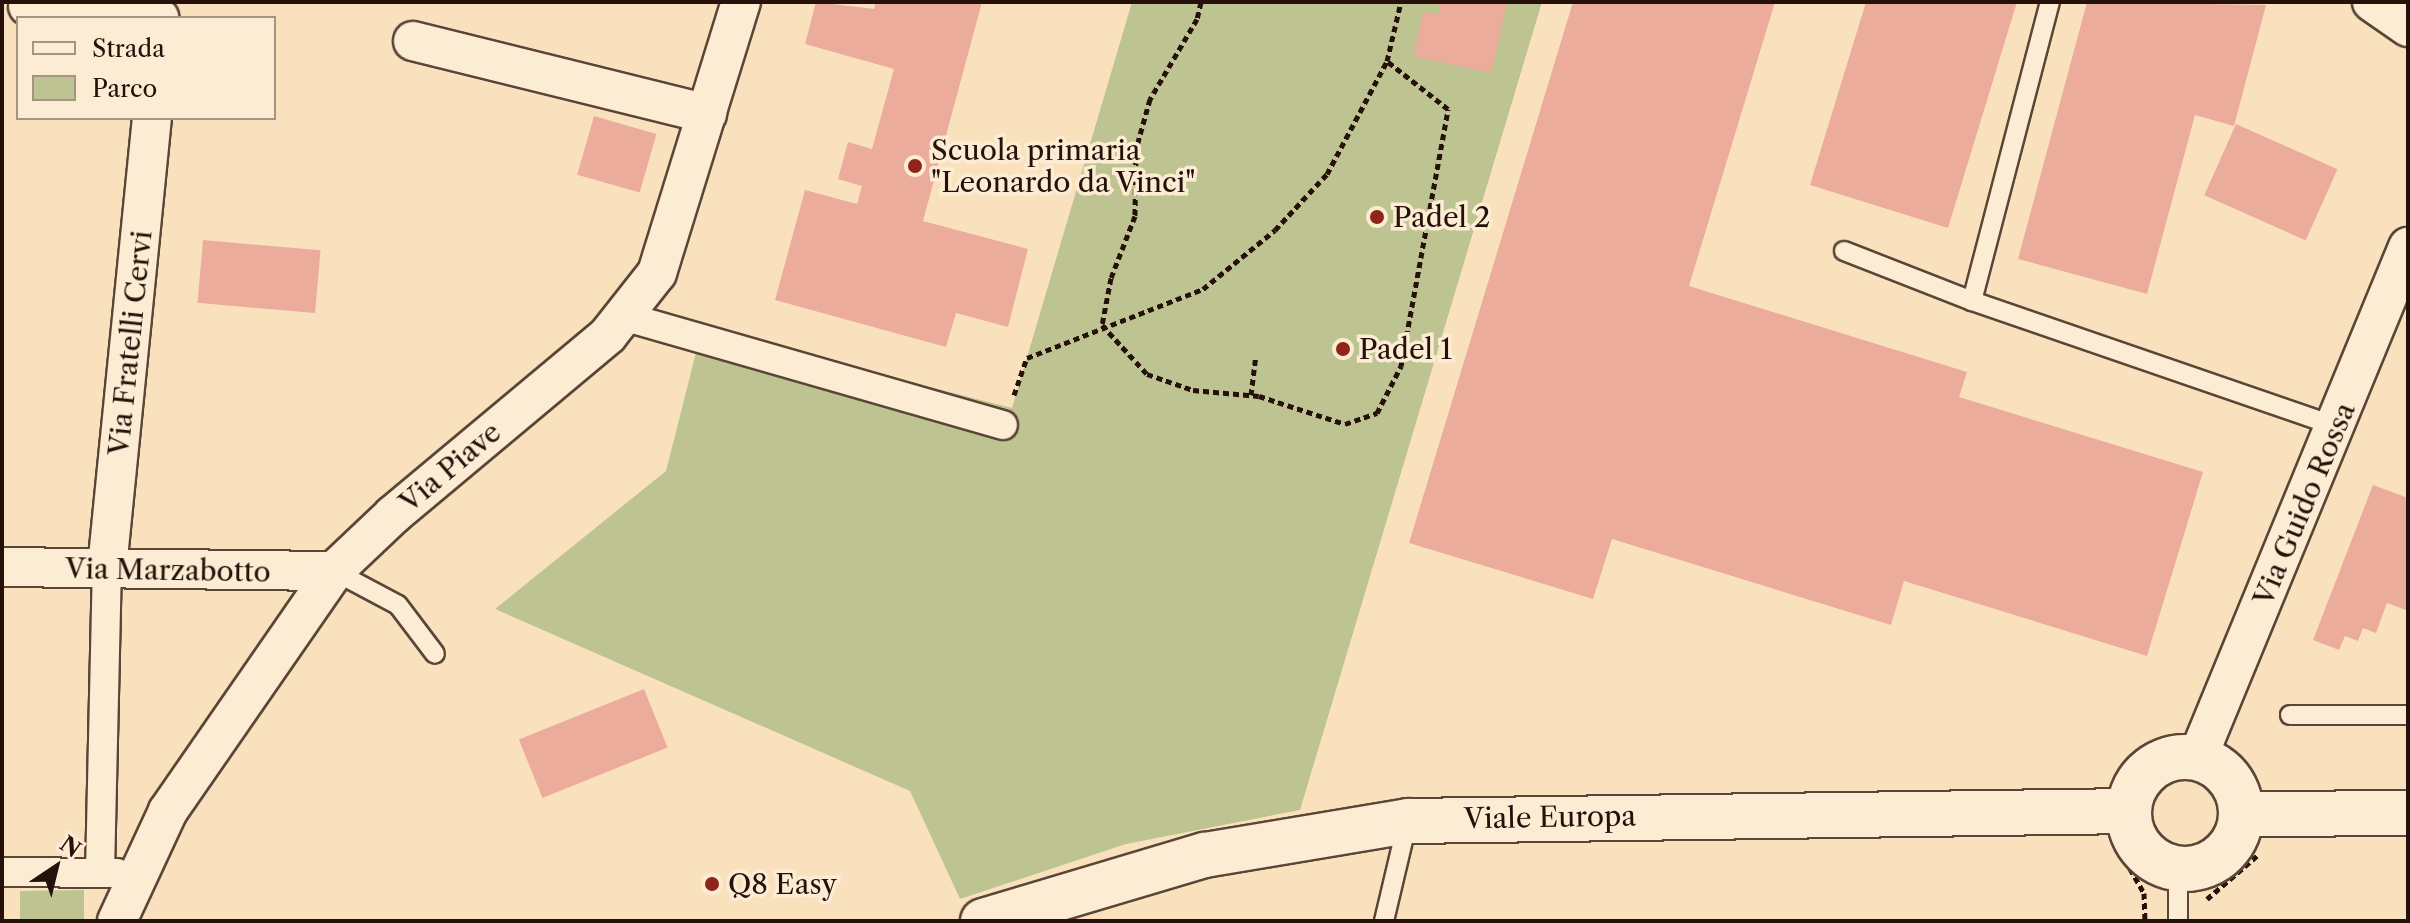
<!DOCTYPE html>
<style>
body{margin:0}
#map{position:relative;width:2410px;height:923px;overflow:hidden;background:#fae1bd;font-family:"Libre Caslon Text",serif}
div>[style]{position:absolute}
.green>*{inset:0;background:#bec392}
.building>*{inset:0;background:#ecac9b;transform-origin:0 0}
.path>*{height:5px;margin-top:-2.5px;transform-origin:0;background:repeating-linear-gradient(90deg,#25110a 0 6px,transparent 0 10px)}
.roads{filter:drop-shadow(2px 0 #5a4537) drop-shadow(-2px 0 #5a4537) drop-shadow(0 2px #5a4537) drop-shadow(0 -2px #5a4537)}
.service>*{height:18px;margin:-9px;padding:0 9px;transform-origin:9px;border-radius:9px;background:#fcecd4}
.pedestrian>*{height:28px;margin:-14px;padding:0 14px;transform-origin:14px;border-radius:14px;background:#fcecd4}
.minor>*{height:38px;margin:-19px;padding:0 19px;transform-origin:19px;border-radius:19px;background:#fcecd4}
.tertiary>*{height:44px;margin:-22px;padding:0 22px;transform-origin:22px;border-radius:22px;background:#fcecd4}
.tertiary>.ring{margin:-22px;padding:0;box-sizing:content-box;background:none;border:44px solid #fcecd4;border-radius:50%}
.dots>*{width:22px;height:22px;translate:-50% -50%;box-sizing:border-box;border:4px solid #fcecd4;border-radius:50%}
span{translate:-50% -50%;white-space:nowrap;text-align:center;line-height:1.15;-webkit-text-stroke:7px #fcecd4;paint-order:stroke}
.poi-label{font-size:28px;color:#25110a}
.left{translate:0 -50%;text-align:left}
.street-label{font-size:28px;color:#25110a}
.frame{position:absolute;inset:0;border:4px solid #25110a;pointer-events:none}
.legend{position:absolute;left:16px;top:16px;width:260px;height:104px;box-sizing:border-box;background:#fcecd4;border:2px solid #a69483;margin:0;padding:10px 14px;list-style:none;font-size:24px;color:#25110a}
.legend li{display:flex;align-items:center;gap:16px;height:40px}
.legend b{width:40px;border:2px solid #a69483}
.north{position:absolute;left:16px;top:827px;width:80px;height:80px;-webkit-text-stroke:6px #fcecd4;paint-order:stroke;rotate:35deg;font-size:22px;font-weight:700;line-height:32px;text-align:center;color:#25110a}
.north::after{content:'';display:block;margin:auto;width:28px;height:36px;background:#25110a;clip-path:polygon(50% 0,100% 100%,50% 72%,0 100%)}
</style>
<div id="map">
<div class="green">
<i style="clip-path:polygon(1132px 2px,1542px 2px,1300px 810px,1126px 844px,960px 899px,910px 791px,495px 609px,666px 471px,702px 329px,1012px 408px)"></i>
<i style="clip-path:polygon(84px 890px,84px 921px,2px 921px,20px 919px,20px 891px)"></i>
</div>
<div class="building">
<i style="clip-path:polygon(816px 2px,874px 9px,876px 2px,982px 2px,923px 221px,1028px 249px,1008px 327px,956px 313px,946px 347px,775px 300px,805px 190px,857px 204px,862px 186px,838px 179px,848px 142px,872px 149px,894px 69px,805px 44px)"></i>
<i style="clip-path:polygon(1441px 2px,1507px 3px,1491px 73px,1414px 56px,1423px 12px,1438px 15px)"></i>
<i style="clip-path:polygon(1573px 2px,1775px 2px,1689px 286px,1967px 372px,1959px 397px,2203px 472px,2147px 656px,1904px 581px,1891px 625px,1612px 539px,1593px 599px,1409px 543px)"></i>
<i style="clip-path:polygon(1866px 2px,2017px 2px,1948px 228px,1810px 185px)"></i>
<i style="clip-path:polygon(2087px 2px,2266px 5px,2234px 126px,2195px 115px,2147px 294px,2018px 259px)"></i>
<i style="left:594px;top:116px;width:65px;height:61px;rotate:16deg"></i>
<i style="left:2236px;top:124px;width:111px;height:78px;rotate:24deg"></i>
<i style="left:203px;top:240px;width:118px;height:63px;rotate:5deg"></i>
<i style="clip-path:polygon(2373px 485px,2408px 498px,2408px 611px,2387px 603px,2376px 633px,2363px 628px,2358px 641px,2345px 636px,2339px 650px,2313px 640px)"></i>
<i style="left:644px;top:689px;width:63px;height:135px;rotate:68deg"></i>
</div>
<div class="path">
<i style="left:1201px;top:2px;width:17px;rotate:103deg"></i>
<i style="left:1197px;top:19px;width:93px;rotate:120.4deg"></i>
<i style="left:1150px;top:99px;width:52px;rotate:105.6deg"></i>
<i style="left:1136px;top:149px;width:67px;rotate:90.9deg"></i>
<i style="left:1135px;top:216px;width:66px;rotate:111.2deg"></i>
<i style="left:1111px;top:278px;width:48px;rotate:100.8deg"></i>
<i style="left:1102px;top:325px;width:67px;rotate:47.4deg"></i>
<i style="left:1147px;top:374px;width:49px;rotate:19.2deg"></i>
<i style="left:1193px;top:390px;width:66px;rotate:5.2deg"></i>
<i style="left:1259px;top:396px;width:90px;rotate:18deg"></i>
<i style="left:1345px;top:424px;width:34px;rotate:-19deg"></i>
<i style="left:1377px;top:413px;width:53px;rotate:-62.9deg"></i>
<i style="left:1401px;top:366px;width:261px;rotate:-79.6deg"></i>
<i style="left:1448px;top:109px;width:78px;rotate:-141.8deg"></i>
<i style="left:1014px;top:395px;width:39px;rotate:-71deg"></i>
<i style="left:1027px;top:358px;width:189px;rotate:-21.4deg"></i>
<i style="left:1203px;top:289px;width:93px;rotate:-39.3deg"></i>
<i style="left:1275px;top:230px;width:76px;rotate:-47.1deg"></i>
<i style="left:1327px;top:174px;width:128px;rotate:-62deg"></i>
<i style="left:1387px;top:61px;width:61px;rotate:-76.7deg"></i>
<i style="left:1251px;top:395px;width:39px;rotate:-83deg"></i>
<i style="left:2120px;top:851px;width:48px;rotate:60.3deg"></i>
<i style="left:2144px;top:893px;width:28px;rotate:88deg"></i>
<i style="left:2207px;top:899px;width:69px;rotate:-40.9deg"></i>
</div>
<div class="roads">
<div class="service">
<i style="left:1844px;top:251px;width:137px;rotate:21.3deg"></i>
<i style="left:1972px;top:301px;width:386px;rotate:19deg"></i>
<i style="left:1972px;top:301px;width:309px;rotate:-75.4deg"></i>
<i style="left:334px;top:571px;width:72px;rotate:28deg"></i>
<i style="left:398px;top:605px;width:61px;rotate:52.9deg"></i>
<i style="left:2290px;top:715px;width:118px"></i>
<i style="left:1384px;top:921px;width:100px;rotate:-76.7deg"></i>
<i style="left:2178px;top:921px;width:52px;rotate:-90deg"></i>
</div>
<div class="pedestrian">
<i style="left:626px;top:317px;width:392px;rotate:16deg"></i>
<i style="left:2px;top:872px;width:115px;rotate:0.5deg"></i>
<i style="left:100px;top:872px;width:304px;rotate:-88.7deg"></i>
</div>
<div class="minor">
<i style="left:2372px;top:2px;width:44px;rotate:34.8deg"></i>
<i style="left:28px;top:6px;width:132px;rotate:5.2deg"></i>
<i style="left:413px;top:41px;width:303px;rotate:13.9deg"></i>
<i style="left:2px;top:567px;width:332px;rotate:0.7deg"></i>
<i style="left:107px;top:568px;width:452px;rotate:-84.3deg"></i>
<i style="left:2197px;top:759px;width:554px;rotate:-67.6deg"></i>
<i style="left:117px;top:921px;width:121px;rotate:-65.1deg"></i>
<i style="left:168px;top:811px;width:292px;rotate:-55.3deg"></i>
<i style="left:334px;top:571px;width:81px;rotate:-43.5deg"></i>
<i style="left:393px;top:515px;width:280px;rotate:-39.9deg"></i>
<i style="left:608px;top:335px;width:79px;rotate:-51.7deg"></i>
<i style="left:657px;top:273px;width:284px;rotate:-72.8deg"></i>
</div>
<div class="tertiary">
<i class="ring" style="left:2129px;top:757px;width:68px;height:68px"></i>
<i style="left:2241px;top:814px;width:167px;rotate:-0.3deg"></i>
<i style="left:983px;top:921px;width:232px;rotate:-16.6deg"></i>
<i style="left:1205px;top:855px;width:206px;rotate:-9.5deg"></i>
<i style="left:1408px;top:821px;width:721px;rotate:-0.79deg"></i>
</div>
</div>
<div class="dots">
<i style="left:915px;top:166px;background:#8f2418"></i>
<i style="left:1377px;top:217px;background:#8f2418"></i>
<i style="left:1343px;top:349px;background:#8f2418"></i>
<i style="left:712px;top:884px;background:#8f2418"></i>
</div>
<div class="poi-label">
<span class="left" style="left:931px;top:166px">Scuola primaria<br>"Leonardo da Vinci"</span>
<span class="left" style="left:1393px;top:217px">Padel 2</span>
<span class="left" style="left:1359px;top:349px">Padel 1</span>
<span class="left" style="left:728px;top:884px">Q8 Easy</span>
</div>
<div class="street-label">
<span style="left:130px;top:343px;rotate:-84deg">Via Fratelli Cervi</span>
<span style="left:450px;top:467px;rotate:-40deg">Via Piave</span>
<span style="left:2304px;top:504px;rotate:-67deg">Via Guido Rossa</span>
<span style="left:168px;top:570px;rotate:1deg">Via Marzabotto</span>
<span style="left:1550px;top:817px;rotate:-1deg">Viale Europa</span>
</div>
<div class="frame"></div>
<ul class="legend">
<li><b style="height:10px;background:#fcecd4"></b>Strada</li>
<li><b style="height:22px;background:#bec392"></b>Parco</li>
</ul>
<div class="north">N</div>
</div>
